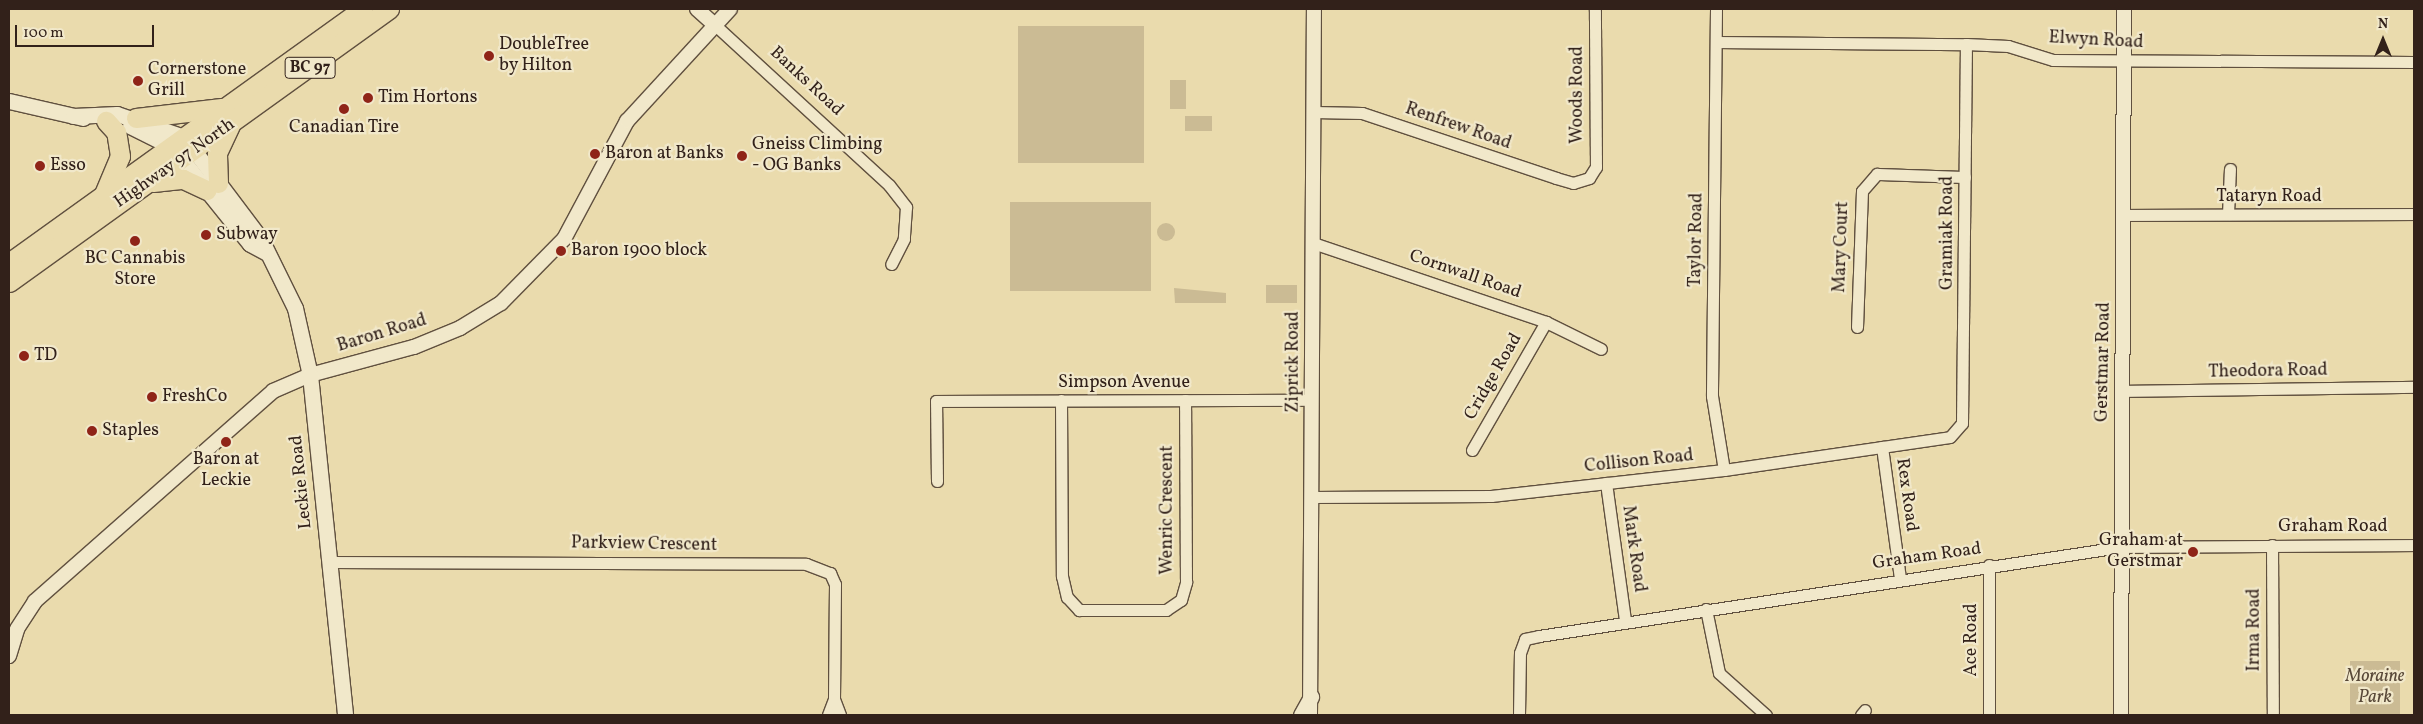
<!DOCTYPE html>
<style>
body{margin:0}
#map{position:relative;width:2423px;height:724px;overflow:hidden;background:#eadbad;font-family:Vollkorn,serif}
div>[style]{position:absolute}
.green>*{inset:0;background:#cbbb94;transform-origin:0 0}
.round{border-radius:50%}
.roads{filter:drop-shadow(1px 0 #60503f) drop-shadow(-1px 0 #60503f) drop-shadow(0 1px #60503f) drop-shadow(0 -1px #60503f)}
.minor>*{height:11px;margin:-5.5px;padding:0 5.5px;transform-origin:5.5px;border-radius:5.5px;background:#f1e8ca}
.tertiary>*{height:14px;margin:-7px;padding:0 7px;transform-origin:7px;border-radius:7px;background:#f1e8ca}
.secondary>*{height:15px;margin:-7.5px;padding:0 7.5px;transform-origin:7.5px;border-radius:7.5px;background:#f1e8ca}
.trunk>*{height:19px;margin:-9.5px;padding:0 9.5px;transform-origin:9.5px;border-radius:9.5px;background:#eadbad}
.dots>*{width:14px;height:14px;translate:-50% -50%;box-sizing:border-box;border:2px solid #f1e8ca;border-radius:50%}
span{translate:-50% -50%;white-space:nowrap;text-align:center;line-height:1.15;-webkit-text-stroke:4.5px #f1e8ca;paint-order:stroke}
.shield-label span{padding:1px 4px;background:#f1e8ca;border:1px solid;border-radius:4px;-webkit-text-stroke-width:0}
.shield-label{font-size:16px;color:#32211a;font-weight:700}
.street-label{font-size:18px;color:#32211a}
.poi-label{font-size:18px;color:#32211a}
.left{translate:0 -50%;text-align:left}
.right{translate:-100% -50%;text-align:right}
.park-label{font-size:18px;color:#584838;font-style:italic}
.frame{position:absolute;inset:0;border:10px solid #32211a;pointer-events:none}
.north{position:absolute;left:2358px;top:15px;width:50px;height:50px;-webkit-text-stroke:4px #f1e8ca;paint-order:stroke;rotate:0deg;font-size:14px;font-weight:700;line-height:20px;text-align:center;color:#32211a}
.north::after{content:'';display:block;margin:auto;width:18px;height:22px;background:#32211a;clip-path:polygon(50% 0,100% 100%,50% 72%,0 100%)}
.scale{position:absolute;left:15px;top:25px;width:139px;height:22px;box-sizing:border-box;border:2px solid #32211a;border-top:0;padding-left:6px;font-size:15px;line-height:18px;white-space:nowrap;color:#32211a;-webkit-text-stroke:4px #f1e8ca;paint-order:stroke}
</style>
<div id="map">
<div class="green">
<i style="left:1144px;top:26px;width:137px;height:126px;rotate:90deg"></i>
<i style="left:1170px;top:80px;width:16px;height:29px"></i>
<i style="left:1212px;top:116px;width:15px;height:27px;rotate:90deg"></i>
<i style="left:1151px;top:202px;width:89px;height:141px;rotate:90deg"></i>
<i class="round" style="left:1157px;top:223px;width:18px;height:18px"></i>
<i style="left:1266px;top:285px;width:31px;height:18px"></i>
<i style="clip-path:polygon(1174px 288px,1226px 293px,1226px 303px,1175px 303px)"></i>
<i style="left:2350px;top:661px;width:50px;height:54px"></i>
</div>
<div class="roads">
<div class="minor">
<i style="left:1716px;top:9px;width:387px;rotate:90.6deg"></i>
<i style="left:1712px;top:396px;width:75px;rotate:80.8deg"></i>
<i style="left:715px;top:25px;width:236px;rotate:42.6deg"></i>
<i style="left:889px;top:185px;width:28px;rotate:52deg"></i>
<i style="left:906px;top:207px;width:32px;rotate:94deg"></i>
<i style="left:904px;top:239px;width:28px;rotate:117deg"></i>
<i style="left:1716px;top:42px;width:250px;rotate:0.5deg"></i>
<i style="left:1966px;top:44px;width:42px;rotate:2.7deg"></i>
<i style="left:2008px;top:46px;width:47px;rotate:17.3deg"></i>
<i style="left:2053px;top:60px;width:361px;rotate:0.3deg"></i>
<i style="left:1314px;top:112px;width:48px;rotate:1.2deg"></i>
<i style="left:1362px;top:113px;width:205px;rotate:18.5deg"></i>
<i style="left:1556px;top:178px;width:18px;rotate:16deg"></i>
<i style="left:1573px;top:183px;width:17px;rotate:-17deg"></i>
<i style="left:1589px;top:178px;width:13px;rotate:-58deg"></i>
<i style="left:1596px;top:167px;width:158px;rotate:-90.4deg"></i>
<i style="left:2228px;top:214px;width:45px;rotate:-87.5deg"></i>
<i style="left:2123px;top:215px;width:291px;rotate:-0.2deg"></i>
<i style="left:1313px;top:243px;width:246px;rotate:18.7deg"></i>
<i style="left:1546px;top:322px;width:61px;rotate:26.1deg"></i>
<i style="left:1857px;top:327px;width:136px;rotate:-87.9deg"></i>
<i style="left:1862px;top:191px;width:23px;rotate:-49deg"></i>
<i style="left:1877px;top:174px;width:88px;rotate:2deg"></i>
<i style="left:2123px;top:391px;width:291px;rotate:-0.8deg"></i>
<i style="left:1061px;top:400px;width:176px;rotate:89.7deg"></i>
<i style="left:1062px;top:576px;width:22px;rotate:77deg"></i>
<i style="left:1067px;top:597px;width:18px;rotate:47deg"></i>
<i style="left:1079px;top:610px;width:87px"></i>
<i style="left:1166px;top:610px;width:18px;rotate:-34deg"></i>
<i style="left:1181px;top:600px;width:19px;rotate:-74deg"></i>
<i style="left:1186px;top:582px;width:182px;rotate:-90.3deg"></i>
<i style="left:1882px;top:447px;width:132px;rotate:82.2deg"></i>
<i style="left:1472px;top:450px;width:148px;rotate:-60deg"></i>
<i style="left:937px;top:481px;width:80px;rotate:-90.7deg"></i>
<i style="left:936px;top:401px;width:376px;rotate:-0.2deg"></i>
<i style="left:1606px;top:483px;width:138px;rotate:82.1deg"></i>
<i style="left:1312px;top:497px;width:179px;rotate:-0.3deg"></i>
<i style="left:1491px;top:496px;width:234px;rotate:-6.4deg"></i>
<i style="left:1724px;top:470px;width:228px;rotate:-8.3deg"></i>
<i style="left:1950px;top:437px;width:18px;rotate:-49deg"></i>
<i style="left:1962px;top:423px;width:379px;rotate:-89.4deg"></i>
<i style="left:2272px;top:545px;width:170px;rotate:89.7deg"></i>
<i style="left:329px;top:562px;width:477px;rotate:0.2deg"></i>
<i style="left:806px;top:564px;width:26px;rotate:21deg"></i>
<i style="left:830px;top:573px;width:12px;rotate:66deg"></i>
<i style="left:835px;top:584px;width:115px;rotate:90.5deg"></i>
<i style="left:834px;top:699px;width:17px;rotate:111deg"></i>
<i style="left:1989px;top:565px;width:150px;rotate:90deg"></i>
<i style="left:1706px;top:609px;width:65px;rotate:78.5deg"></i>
<i style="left:1719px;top:673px;width:63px;rotate:41.8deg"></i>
<i style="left:834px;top:699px;width:17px;rotate:69deg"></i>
<i style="left:1519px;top:715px;width:62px;rotate:-89.1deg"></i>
<i style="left:1520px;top:653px;width:15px;rotate:-70deg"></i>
<i style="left:1525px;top:639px;width:14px;rotate:-12deg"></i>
<i style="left:1539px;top:636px;width:588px;rotate:-8.71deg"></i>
<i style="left:2120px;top:547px;width:294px;rotate:-0.4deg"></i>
<i style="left:1861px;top:715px;width:6px;rotate:-51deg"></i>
</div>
<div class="tertiary">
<i style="left:697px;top:9px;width:24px;rotate:42deg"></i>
<i style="left:9px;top:656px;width:28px;rotate:-73deg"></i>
<i style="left:17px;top:629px;width:33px;rotate:-57deg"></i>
<i style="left:35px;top:601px;width:317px;rotate:-41.4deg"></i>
<i style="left:273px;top:391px;width:40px;rotate:-23.4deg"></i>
<i style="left:310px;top:375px;width:108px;rotate:-15.1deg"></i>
<i style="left:414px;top:347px;width:50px;rotate:-22.4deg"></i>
<i style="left:460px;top:328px;width:48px;rotate:-31.4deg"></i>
<i style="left:501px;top:303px;width:90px;rotate:-45.5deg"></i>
<i style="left:564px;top:239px;width:134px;rotate:-61.9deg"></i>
<i style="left:627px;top:121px;width:152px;rotate:-47.4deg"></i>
<i style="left:1310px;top:715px;width:706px;rotate:-89.68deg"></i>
<i style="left:2121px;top:715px;width:706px;rotate:-89.76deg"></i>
</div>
<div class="secondary">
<i style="left:9px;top:101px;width:76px;rotate:12.9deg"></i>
<i style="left:73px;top:116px;width:44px;rotate:-2.6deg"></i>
<i style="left:117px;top:114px;width:71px;rotate:18.9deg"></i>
<i style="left:184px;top:137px;width:128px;rotate:53deg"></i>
<i style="left:261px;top:239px;width:77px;rotate:63.8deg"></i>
<i style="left:295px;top:308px;width:69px;rotate:77.4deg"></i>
<i style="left:310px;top:375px;width:342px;rotate:84.1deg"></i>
<i style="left:130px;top:126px;width:47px;rotate:26.6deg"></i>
<i style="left:172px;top:147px;width:124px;rotate:51.2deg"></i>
<i style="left:250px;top:244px;width:19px;rotate:28deg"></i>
<i style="left:1301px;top:715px;width:21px;rotate:-61deg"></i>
</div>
<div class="trunk">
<i style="left:136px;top:118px;width:86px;rotate:-6.7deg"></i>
<i style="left:153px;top:182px;width:30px;rotate:-6deg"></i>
<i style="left:183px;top:179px;width:26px;rotate:25deg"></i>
<i style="left:218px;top:183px;width:30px;rotate:-92deg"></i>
<i style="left:217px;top:153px;width:31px;rotate:-65deg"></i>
<i style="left:104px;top:194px;width:41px;rotate:-67.2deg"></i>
<i style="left:120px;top:156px;width:24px;rotate:-99deg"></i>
<i style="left:116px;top:132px;width:15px;rotate:-132deg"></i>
<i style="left:9px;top:263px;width:435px;rotate:-35.7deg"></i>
<i style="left:9px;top:282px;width:468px;rotate:-35.7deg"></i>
</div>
</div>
<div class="dots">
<i style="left:489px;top:56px;background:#8f2418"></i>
<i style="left:138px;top:81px;background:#8f2418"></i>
<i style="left:368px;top:98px;background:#8f2418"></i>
<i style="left:344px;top:109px;background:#8f2418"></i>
<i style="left:595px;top:154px;background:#8f2418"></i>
<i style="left:742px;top:156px;background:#8f2418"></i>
<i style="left:40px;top:166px;background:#8f2418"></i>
<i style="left:206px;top:235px;background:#8f2418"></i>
<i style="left:135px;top:241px;background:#8f2418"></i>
<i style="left:561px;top:251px;background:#8f2418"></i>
<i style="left:24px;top:356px;background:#8f2418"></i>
<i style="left:152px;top:397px;background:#8f2418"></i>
<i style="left:92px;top:431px;background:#8f2418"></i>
<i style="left:226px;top:442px;background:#8f2418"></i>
<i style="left:2193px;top:552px;background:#8f2418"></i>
</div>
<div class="shield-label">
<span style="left:310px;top:68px">BC 97</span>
</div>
<div class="street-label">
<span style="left:2096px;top:41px;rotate:3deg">Elwyn Road</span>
<span style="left:806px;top:82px;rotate:43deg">Banks Road</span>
<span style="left:1578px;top:95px;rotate:-90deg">Woods Road</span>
<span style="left:1458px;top:127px;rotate:19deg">Renfrew Road</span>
<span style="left:175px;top:164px;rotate:-35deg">Highway 97 North</span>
<span style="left:2269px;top:197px">Tataryn Road</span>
<span style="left:1948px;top:233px;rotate:-90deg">Gramiak Road</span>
<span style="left:1697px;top:240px;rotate:-89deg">Taylor Road</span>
<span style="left:1842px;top:247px;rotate:-88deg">Mary Court</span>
<span style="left:1465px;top:275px;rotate:19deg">Cornwall Road</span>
<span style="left:382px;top:334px;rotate:-17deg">Baron Road</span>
<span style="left:1294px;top:362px;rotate:-90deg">Ziprick Road</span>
<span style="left:2104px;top:362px;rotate:-89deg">Gerstmar Road</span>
<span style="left:2268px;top:372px;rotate:-1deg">Theodora Road</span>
<span style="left:1494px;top:377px;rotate:-60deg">Cridge Road</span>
<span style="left:1124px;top:383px">Simpson Avenue</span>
<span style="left:1639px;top:462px;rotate:-6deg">Collison Road</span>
<span style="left:302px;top:482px;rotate:-96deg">Leckie Road</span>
<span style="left:1906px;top:495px;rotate:82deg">Rex Road</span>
<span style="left:1168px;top:510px;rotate:-90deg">Wenric Crescent</span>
<span style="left:2333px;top:527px">Graham Road</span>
<span style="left:644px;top:545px;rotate:1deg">Parkview Crescent</span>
<span style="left:1633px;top:549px;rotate:82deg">Mark Road</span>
<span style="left:1927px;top:557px;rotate:-8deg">Graham Road</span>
<span style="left:2255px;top:630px;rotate:-90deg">Irma Road</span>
<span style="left:1972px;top:640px;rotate:-90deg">Ace Road</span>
</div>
<div class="poi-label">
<span class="left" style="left:499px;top:56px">DoubleTree<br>by Hilton</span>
<span class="left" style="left:148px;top:81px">Cornerstone<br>Grill</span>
<span class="left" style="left:378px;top:98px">Tim Hortons</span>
<span style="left:344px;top:128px">Canadian Tire</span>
<span class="left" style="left:752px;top:156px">Gneiss Climbing<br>- OG Banks</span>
<span class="left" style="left:605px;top:154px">Baron at Banks</span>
<span class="left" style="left:50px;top:166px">Esso</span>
<span class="left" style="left:216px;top:235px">Subway</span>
<span class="left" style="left:571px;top:251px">Baron 1900 block</span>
<span style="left:135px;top:270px">BC Cannabis<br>Store</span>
<span class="left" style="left:34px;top:356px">TD</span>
<span class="left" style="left:162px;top:397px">FreshCo</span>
<span class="left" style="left:102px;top:431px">Staples</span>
<span style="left:226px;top:471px">Baron at<br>Leckie</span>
<span class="right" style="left:2183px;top:552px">Graham at<br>Gerstmar</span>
</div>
<div class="park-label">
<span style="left:2375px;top:688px">Moraine<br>Park</span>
</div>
<div class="frame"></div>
<div class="north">N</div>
<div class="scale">100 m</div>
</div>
